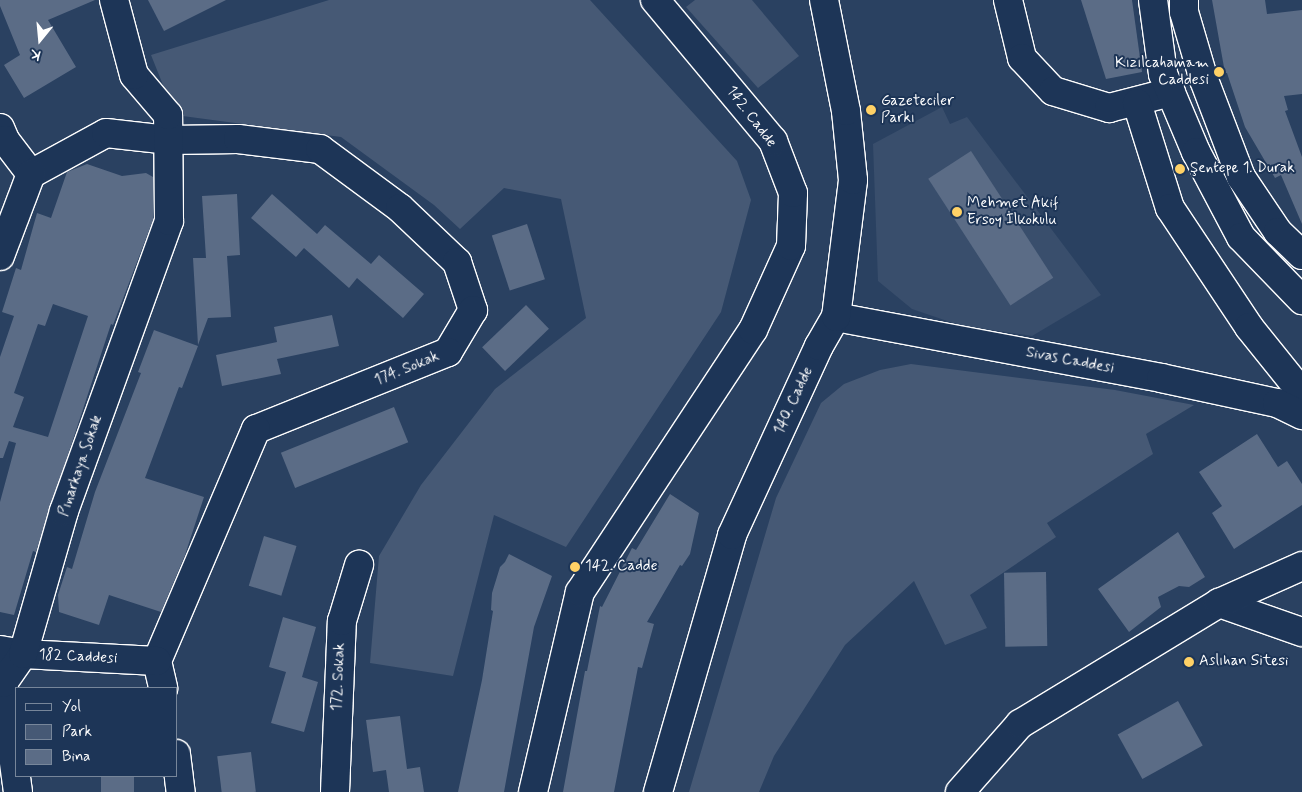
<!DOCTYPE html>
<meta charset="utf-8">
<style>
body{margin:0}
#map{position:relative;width:1302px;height:792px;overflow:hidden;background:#2a4161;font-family:Mynerve,sans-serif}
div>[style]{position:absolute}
.built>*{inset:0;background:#394e6c}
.green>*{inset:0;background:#465975}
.building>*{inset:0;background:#5b6c86;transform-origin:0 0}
.roads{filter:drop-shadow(1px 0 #fff) drop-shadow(-1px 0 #fff) drop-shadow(0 1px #fff) drop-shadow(0 -1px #fff)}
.minor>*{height:28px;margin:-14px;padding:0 14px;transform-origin:14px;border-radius:14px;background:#1d3557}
.major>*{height:28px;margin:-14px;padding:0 14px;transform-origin:14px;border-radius:14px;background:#1d3557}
.dots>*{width:14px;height:14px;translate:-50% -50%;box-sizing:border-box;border:2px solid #1d3557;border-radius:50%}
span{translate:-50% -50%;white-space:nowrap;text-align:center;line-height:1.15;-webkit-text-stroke:4px #1d3557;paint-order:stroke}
.poi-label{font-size:15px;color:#fff}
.right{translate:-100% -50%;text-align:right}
.left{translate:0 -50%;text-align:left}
.street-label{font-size:15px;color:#fff}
.legend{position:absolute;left:15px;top:687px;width:162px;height:90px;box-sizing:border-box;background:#1d3557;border:1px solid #77869a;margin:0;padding:6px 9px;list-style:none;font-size:15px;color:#fff}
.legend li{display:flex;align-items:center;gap:10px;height:25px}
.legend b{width:25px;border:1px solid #77869a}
.north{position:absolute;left:15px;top:15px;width:50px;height:50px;-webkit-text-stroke:4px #1d3557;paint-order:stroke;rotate:197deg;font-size:14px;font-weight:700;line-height:20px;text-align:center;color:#fff}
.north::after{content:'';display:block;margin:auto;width:18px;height:22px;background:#fff;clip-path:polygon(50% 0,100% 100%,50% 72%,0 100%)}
</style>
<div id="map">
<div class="built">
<i style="clip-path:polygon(942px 107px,950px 124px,967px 117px,1101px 295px,1032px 336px,959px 325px,912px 309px,878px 281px,873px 144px)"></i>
</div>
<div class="green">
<i style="clip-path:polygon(329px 0,590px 0,737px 161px,751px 200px,721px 312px,566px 547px,494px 515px,453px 676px,370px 663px,379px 556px,421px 485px,495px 389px,586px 318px,561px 199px,504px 188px,460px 229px,434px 205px,341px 137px,175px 115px,151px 55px)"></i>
<i style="clip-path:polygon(695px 0,752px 0,799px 56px,758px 88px,686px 7px)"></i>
<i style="clip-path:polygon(911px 364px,1115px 390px,1194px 405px,1146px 434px,1153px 454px,1047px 523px,1056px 537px,970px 595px,987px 628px,945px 645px,914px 581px,845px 645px,774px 756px,759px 792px,689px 792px,776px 498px,821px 403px,844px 384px,880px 370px)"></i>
</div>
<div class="building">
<i style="clip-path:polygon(0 0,95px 0,48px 20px,76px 67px,24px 98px,4px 65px,20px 55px,0 6px)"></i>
<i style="clip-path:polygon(148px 0,226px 0,164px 31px)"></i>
<i style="clip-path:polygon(1081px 0,1132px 0,1142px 72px,1106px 79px)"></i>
<i style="clip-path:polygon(1212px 0,1265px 0,1267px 14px,1302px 10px,1302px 94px,1284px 96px,1288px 110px,1285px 111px,1302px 157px,1302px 224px,1281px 175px,1275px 178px,1245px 127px,1227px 73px,1225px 73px)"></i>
<i style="left:971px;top:151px;width:151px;height:51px;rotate:57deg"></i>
<i style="clip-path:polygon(evenodd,87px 164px,122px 176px,146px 173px,153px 177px,153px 220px,113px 325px,111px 324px,36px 552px,33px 551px,14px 615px,0 612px,0 502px,16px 443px,9px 441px,3px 458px,0 458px,0 357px,14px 316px,2px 312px,16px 268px,21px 270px,37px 213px,51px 218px,67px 172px,87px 164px,53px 304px,88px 316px,48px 437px,13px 427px,24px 397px,14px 393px,38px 324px,45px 326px,53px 304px)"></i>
<i style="clip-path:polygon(237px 194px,240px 255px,227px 256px,231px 317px,208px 318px,198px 345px,193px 258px,206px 258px,202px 196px)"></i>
<i style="clip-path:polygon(272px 194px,317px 234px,325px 225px,371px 264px,379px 255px,424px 294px,403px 318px,357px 278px,349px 288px,304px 248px,296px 257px,251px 218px)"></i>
<i style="left:527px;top:224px;width:58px;height:37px;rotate:72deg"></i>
<i style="left:526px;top:305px;width:33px;height:61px;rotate:46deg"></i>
<i style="clip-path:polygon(332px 315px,339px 346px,277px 359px,281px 374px,222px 386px,216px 355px,277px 342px,274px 327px)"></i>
<i style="clip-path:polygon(154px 330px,198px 346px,182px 388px,179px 387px,145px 478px,204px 497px,185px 555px,161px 612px,109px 595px,99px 625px,59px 612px,58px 595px,67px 567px,72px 569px,95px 492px,141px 373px,138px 372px)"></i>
<i style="left:394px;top:407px;width:38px;height:122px;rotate:68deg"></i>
<i style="clip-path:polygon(1257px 434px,1278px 467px,1287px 461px,1302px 484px,1302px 505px,1234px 549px,1212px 513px,1222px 506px,1199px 472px)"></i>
<i style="clip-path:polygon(670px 494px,699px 513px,690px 554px,682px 566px,680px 565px,647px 622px,654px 624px,642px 668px,638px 667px,614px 792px,563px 792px,585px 671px,587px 671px,600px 606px,602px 607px,632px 548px,636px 550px)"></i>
<i style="clip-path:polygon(1178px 532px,1205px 577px,1189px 587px,1179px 586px,1158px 597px,1161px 607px,1129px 632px,1098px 589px)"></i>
<i style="left:264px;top:536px;width:34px;height:52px;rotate:17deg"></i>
<i style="clip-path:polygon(509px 554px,552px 576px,534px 627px,504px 792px,458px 792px,482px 680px,493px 611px,491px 610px,492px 593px,500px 567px,505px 562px)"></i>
<i style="left:1046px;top:572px;width:74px;height:42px;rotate:89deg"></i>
<i style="clip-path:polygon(283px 617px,316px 627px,302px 677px,318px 682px,304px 732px,271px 723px,286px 672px,269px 667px)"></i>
<i style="left:1178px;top:701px;width:51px;height:69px;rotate:61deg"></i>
<i style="clip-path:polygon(400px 716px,407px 769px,420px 767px,424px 792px,389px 792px,386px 770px,373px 772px,366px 720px)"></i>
<i style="left:251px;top:752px;width:40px;height:34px;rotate:83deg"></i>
<i style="left:101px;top:776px;width:33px;height:16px"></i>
</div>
<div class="roads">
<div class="minor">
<i style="left:1008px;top:0;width:60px;rotate:76.4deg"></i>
<i style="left:1022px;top:58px;width:45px;rotate:46.8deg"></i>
<i style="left:1053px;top:91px;width:59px;rotate:16.9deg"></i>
<i style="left:1109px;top:108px;width:64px;rotate:-14.5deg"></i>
<i style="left:1137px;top:103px;width:110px;rotate:72.6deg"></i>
<i style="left:1170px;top:208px;width:143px;rotate:56.4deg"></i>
<i style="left:1249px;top:327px;width:85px;rotate:51.2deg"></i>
<i style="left:0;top:128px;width:13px;rotate:67deg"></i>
<i style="left:5px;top:140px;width:43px;rotate:52.6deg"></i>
<i style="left:31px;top:174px;width:85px;rotate:-28.7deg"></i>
<i style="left:106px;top:133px;width:62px;rotate:6.4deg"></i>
<i style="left:168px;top:140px;width:70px;rotate:-0.8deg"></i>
<i style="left:238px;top:139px;width:83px;rotate:7deg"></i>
<i style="left:320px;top:149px;width:99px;rotate:36.4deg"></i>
<i style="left:400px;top:208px;width:79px;rotate:43.5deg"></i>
<i style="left:457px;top:262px;width:51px;rotate:71.6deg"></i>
<i style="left:473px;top:310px;width:49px;rotate:120.8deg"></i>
<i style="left:448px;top:352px;width:207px;rotate:158.1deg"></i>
<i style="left:256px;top:429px;width:252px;rotate:113.1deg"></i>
<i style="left:157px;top:661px;width:28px;rotate:77deg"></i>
<i style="left:0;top:256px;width:88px;rotate:-69.3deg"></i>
<i style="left:836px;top:317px;width:331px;rotate:10.6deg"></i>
<i style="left:1161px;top:378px;width:119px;rotate:12.2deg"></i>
<i style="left:1277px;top:403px;width:28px;rotate:26deg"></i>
<i style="left:1219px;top:603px;width:88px;rotate:19.3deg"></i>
<i style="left:0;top:650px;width:23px;rotate:10deg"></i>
<i style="left:23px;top:654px;width:134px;rotate:3deg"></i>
<i style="left:176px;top:754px;width:38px;rotate:83deg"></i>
<i style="left:18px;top:792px;width:110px;rotate:-97.8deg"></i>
<i style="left:3px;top:683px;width:35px;rotate:-55deg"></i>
<i style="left:23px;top:654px;width:149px;rotate:-74deg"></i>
<i style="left:64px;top:511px;width:308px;rotate:-70.1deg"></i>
<i style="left:169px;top:221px;width:106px;rotate:-90.5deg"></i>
<i style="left:168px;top:115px;width:52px;rotate:-130.4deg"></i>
<i style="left:134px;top:75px;width:78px;rotate:-104.9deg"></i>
<i style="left:335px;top:792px;width:171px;rotate:-87.7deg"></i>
<i style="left:342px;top:621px;width:59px;rotate:-73.1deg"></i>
<i style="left:533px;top:792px;width:205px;rotate:-76.8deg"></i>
<i style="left:580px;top:592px;width:314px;rotate:-56.6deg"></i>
<i style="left:753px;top:330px;width:92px;rotate:-65.7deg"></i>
<i style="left:791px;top:246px;width:53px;rotate:-87.8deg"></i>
<i style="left:793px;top:193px;width:56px;rotate:-111deg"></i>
<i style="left:773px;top:141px;width:184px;rotate:-129.9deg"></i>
<i style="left:658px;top:792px;width:267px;rotate:-73.9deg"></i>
<i style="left:732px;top:535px;width:208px;rotate:-65.3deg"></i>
<i style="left:819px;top:346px;width:34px;rotate:-60deg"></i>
<i style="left:836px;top:317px;width:138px;rotate:-82.9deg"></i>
<i style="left:853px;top:180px;width:69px;rotate:-95.8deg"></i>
<i style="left:846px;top:111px;width:113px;rotate:-101.2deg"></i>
<i style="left:960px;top:792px;width:91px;rotate:-48.6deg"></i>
<i style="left:1020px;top:724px;width:233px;rotate:-31.3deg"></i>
<i style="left:1219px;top:603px;width:91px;rotate:-24deg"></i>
</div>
<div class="major">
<i style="left:1153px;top:0;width:75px;rotate:82.3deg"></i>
<i style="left:1163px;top:74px;width:85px;rotate:67.1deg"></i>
<i style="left:1196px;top:152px;width:96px;rotate:62.1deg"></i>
<i style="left:1241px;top:237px;width:88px;rotate:45.9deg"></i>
<i style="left:1184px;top:0;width:12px;rotate:90deg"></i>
<i style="left:1184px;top:12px;width:71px;rotate:73.6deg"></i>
<i style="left:1204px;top:80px;width:104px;rotate:69.1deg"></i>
<i style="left:1241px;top:177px;width:66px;rotate:56.1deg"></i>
<i style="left:1278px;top:232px;width:33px;rotate:44deg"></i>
</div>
</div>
<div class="dots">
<i style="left:1219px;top:72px;background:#ffd166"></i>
<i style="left:871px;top:110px;background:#ffd166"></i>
<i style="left:1180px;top:169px;background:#ffd166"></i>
<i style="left:957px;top:212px;background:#ffd166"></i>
<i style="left:575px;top:567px;background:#ffd166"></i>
<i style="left:1189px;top:662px;background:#ffd166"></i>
</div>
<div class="poi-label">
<span class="right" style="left:1209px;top:72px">Kızılcahamam<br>Caddesi</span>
<span class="left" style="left:881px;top:110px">Gazeteciler<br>Parkı</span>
<span class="left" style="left:1190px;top:169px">Şentepe 1. Durak</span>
<span class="left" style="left:967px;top:212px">Mehmet Akif<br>Ersoy İlkokulu</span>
<span class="left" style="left:585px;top:567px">142. Cadde</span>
<span class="left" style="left:1199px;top:662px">Aslıhan Sitesi</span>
</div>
<div class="street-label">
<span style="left:751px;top:117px;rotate:53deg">142. Cadde</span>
<span style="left:1070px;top:361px;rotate:11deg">Sivas Caddesi</span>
<span style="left:407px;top:369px;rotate:-22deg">174. Sokak</span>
<span style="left:794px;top:401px;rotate:-65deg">140. Cadde</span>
<span style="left:81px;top:466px;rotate:-71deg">Pınarkaya Sokak</span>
<span style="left:78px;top:657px;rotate:3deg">182 Caddesi</span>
<span style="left:339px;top:677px;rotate:-87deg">172. Sokak</span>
</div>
<ul class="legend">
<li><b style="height:6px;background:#1d3557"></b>Yol</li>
<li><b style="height:14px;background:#465975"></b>Park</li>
<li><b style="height:14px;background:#5b6c86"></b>Bina</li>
</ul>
<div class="north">K</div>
</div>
